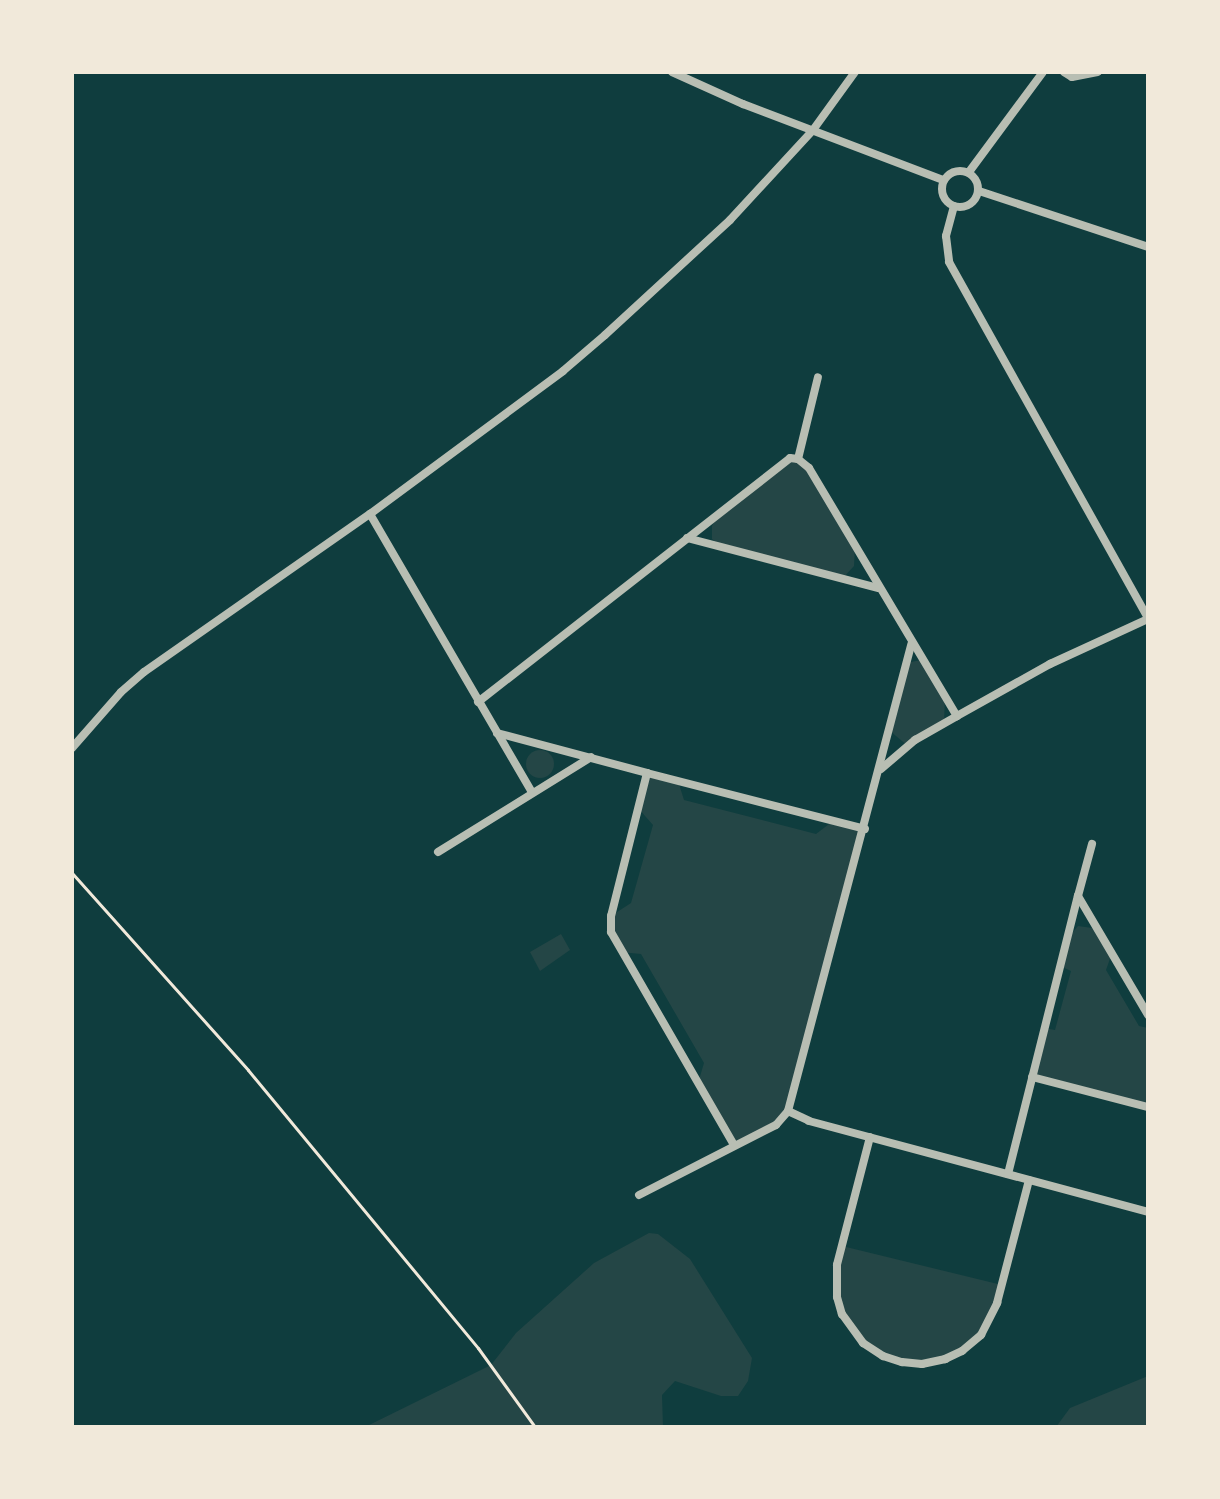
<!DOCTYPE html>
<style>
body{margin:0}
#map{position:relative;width:1220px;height:1499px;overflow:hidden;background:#0f3d3e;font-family:Barlow,sans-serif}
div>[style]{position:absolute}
.green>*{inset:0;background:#244646}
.round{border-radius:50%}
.path>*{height:3px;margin:-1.5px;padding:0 1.5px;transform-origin:1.5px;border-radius:1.5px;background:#f1e9da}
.minor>*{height:8px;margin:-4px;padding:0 4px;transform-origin:4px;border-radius:4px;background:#b8beb3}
.minor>.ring{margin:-4px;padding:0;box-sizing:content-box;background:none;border:8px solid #b8beb3;border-radius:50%}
span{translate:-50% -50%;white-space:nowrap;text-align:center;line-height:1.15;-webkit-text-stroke:7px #f1e9da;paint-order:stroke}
.frame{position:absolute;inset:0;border:74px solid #f1e9da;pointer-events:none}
</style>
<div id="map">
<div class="green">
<i style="clip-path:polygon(783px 462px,803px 462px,855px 547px,854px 566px,843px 578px,721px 547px,712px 539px,712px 526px,718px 513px)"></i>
<i style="clip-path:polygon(921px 660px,945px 697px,944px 723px,908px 746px,890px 731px,906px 663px)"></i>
<i class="round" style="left:526px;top:750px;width:28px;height:28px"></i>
<i style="clip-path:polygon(647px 773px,678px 781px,684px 800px,816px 834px,833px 821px,865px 829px,793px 1097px,776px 1125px,734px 1145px,698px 1083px,704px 1063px,641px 954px,620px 952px,611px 916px,631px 903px,653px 825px,638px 808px)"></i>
<i style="clip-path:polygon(1078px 926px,1092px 928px,1112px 953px,1106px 970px,1139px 1026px,1148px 1028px,1148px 1107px,1032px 1077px,1044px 1028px,1055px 1030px,1071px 971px,1060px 966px,1067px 939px)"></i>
<i style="clip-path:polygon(561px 934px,570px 950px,540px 971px,530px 952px)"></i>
<i style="clip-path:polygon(649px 1233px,658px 1234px,690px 1259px,752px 1358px,748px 1381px,738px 1396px,721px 1396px,675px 1381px,662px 1395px,663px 1427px,365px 1427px,491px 1365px,516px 1333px,594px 1263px)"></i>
<i style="clip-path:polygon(842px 1246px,1002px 1285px,981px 1335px,945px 1359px,902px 1362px,863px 1343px,837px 1297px)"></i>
<i style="clip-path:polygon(1148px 1376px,1148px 1427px,1056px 1427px,1070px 1408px)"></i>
</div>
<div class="path">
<i style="left:72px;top:873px;width:264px;rotate:48.2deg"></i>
<i style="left:248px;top:1070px;width:361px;rotate:50.4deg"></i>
<i style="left:478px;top:1348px;width:97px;rotate:54.2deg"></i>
</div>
<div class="minor">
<i style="left:672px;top:72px;width:78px;rotate:24.3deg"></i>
<i style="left:743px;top:104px;width:214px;rotate:20.8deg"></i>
<i style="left:1064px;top:72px;width:9px;rotate:32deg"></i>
<i style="left:1072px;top:77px;width:26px;rotate:-11deg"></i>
<i class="ring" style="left:942px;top:171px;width:28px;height:28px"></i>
<i style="left:969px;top:172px;width:124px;rotate:-53.5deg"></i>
<i style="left:979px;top:191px;width:178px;rotate:18.3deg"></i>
<i style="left:954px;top:206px;width:31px;rotate:105deg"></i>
<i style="left:946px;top:236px;width:26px;rotate:83deg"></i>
<i style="left:949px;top:262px;width:408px;rotate:60.8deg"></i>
<i style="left:798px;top:459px;width:84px;rotate:-76.3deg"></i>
<i style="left:370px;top:514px;width:322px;rotate:59.8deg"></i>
<i style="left:687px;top:538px;width:197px;rotate:14.7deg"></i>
<i style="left:478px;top:702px;width:396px;rotate:-38deg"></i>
<i style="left:790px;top:458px;width:8px;rotate:7deg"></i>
<i style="left:798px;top:459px;width:14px;rotate:39deg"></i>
<i style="left:809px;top:468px;width:289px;rotate:59.2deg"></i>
<i style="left:497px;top:733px;width:155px;rotate:14.9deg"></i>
<i style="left:647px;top:773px;width:147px;rotate:104.1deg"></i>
<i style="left:611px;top:916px;width:16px;rotate:90deg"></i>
<i style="left:611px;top:932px;width:246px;rotate:60deg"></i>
<i style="left:72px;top:748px;width:74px;rotate:-48.8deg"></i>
<i style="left:121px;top:692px;width:30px;rotate:-41deg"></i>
<i style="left:144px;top:672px;width:276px;rotate:-35deg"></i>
<i style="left:370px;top:514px;width:240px;rotate:-36.5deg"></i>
<i style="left:563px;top:371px;width:55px;rotate:-40.6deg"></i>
<i style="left:605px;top:335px;width:170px;rotate:-42.6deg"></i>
<i style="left:730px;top:220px;width:122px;rotate:-47.3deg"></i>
<i style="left:813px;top:130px;width:72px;rotate:-54.1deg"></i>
<i style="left:881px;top:769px;width:45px;rotate:-40.5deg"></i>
<i style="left:915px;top:740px;width:48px;rotate:-29.7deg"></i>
<i style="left:957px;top:716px;width:107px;rotate:-29.2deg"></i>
<i style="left:1050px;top:664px;width:108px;rotate:-24.7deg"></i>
<i style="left:647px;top:773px;width:225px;rotate:14.4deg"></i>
<i style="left:438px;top:852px;width:180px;rotate:-31.8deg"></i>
<i style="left:1078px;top:896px;width:54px;rotate:-74.9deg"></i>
<i style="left:1032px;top:1077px;width:120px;rotate:14.5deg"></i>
<i style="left:788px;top:1111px;width:23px;rotate:25deg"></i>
<i style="left:809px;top:1121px;width:351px;rotate:15deg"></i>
<i style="left:870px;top:1137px;width:132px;rotate:104.5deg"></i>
<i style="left:837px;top:1265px;width:32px;rotate:90deg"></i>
<i style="left:837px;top:1297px;width:18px;rotate:74deg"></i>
<i style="left:842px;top:1314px;width:36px;rotate:54deg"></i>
<i style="left:863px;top:1343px;width:24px;rotate:33deg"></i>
<i style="left:883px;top:1356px;width:20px;rotate:18deg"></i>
<i style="left:902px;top:1362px;width:20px;rotate:6deg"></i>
<i style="left:922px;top:1364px;width:24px;rotate:-12deg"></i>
<i style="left:945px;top:1359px;width:19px;rotate:-25deg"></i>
<i style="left:962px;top:1351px;width:25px;rotate:-40deg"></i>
<i style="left:981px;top:1335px;width:36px;rotate:-63deg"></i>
<i style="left:997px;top:1303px;width:127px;rotate:-75.4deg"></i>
<i style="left:1008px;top:1174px;width:287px;rotate:-75.9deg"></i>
<i style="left:1078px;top:896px;width:138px;rotate:59.5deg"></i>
<i style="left:639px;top:1195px;width:154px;rotate:-27.1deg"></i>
<i style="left:776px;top:1125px;width:18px;rotate:-49deg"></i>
<i style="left:788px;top:1111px;width:483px;rotate:-75.2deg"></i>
</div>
<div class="frame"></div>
</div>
